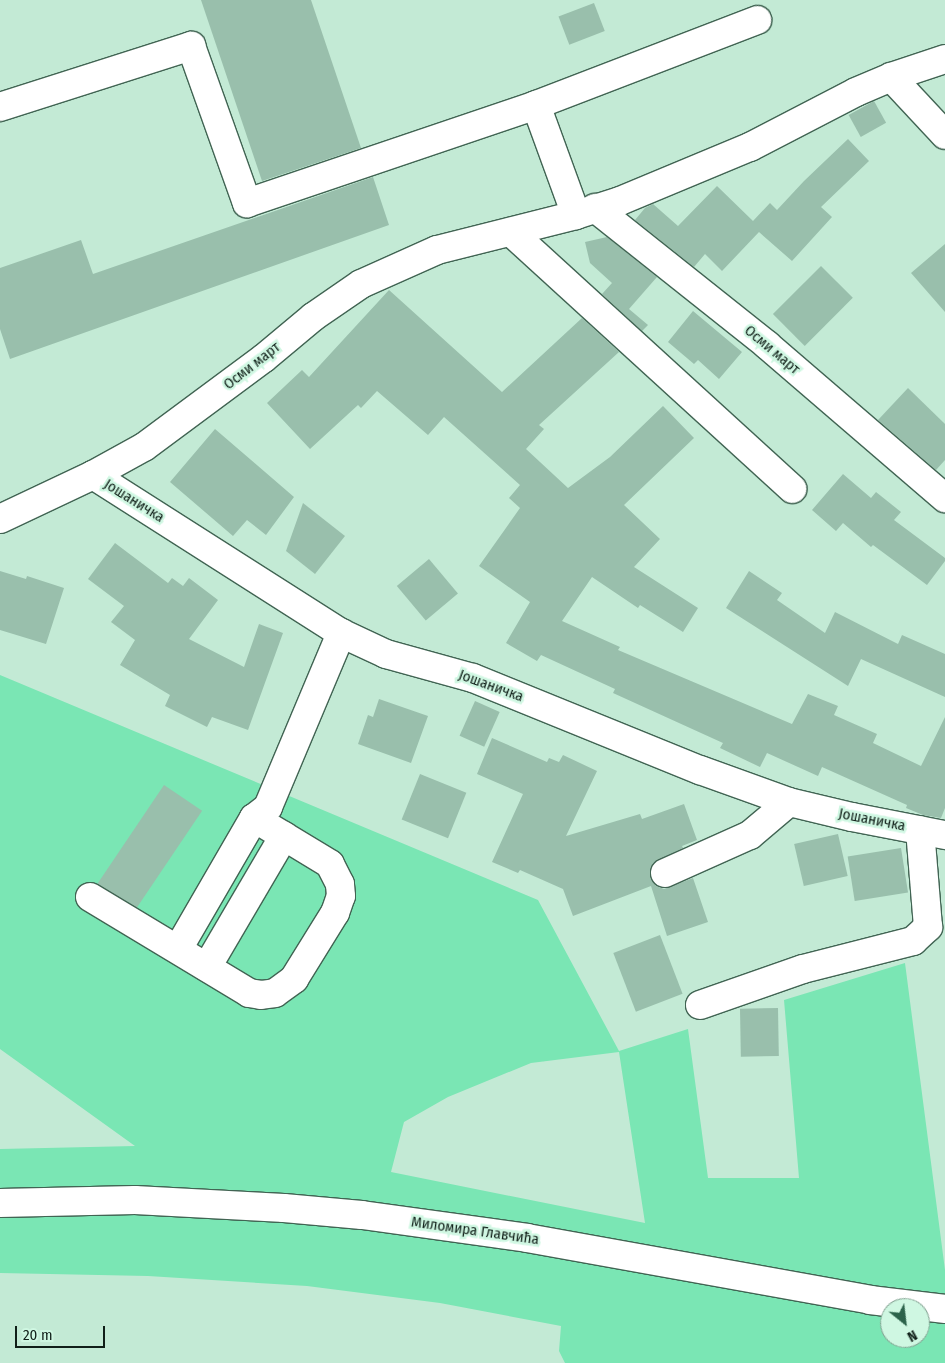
<!DOCTYPE html>
<meta charset="utf-8">
<style>
body{margin:0}
#map{position:relative;width:945px;height:1363px;overflow:hidden;background:#c3ead5;font-family:"Fira Sans Condensed",sans-serif}
div>[style]{position:absolute}
.green>*{inset:0;background:#7ae6b4}
.building>*{inset:0;background:#99bfac;transform-origin:0 0}
.roads{filter:drop-shadow(1px 0 #416453) drop-shadow(-1px 0 #416453) drop-shadow(0 1px #416453) drop-shadow(0 -1px #416453)}
.minor>*{height:28px;margin:-14px;padding:0 14px;transform-origin:14px;border-radius:14px;background:#fff}
span{translate:-50% -50%;white-space:nowrap;text-align:center;line-height:1.15;-webkit-text-stroke:5px #cff7e2;paint-order:stroke}
.street-label{font-size:15px;color:#101f18}
.north{position:absolute;left:880px;top:1298px;width:50px;height:50px;box-sizing:border-box;background:#cff7e2;border:1px solid #83a191;border-radius:50%;rotate:151deg;font-size:14px;font-weight:700;line-height:20px;text-align:center;color:#101f18}
.north::after{content:'';display:block;margin:auto;width:18px;height:22px;background:#2c634b;clip-path:polygon(50% 0,100% 100%,50% 72%,0 100%)}
.scale{position:absolute;left:15px;top:1326px;width:90px;height:22px;box-sizing:border-box;border:2px solid #101f18;border-top:0;padding-left:6px;font-size:15px;line-height:18px;white-space:nowrap;color:#101f18;-webkit-text-stroke:4px #cff7e2;paint-order:stroke}
</style>
<div id="map">
<div class="green">
<i style="clip-path:polygon(evenodd,0 675px,538px 900px,619px 1051px,688px 1029px,708px 1178px,799px 1178px,784px 1000px,905px 963px,945px 1270px,945px 1363px,565px 1363px,559px 1351px,561px 1326px,440px 1303px,307px 1286px,148px 1276px,0 1273px,0 1149px,135px 1146px,0 1049px,0 675px,619px 1052px,645px 1223px,391px 1172px,404px 1122px,448px 1097px,531px 1063px,619px 1052px,0 675px,890px 1308px,920px 1308px,920px 1338px,890px 1338px,890px 1308px)"></i>
</div>
<div class="building">
<i style="clip-path:polygon(201px 0,311px 0,361px 148px,262px 181px)"></i>
<i style="left:594px;top:3px;width:30px;height:38px;rotate:69deg"></i>
<i style="left:874px;top:101px;width:25px;height:29px;rotate:61deg"></i>
<i style="clip-path:polygon(848px 139px,869px 161px,821px 207px,832px 217px,792px 261px,759px 232px,722px 271px,705px 254px,694px 267px,635px 220px,645px 208px,653px 204px,678px 226px,717px 186px,753px 221px,770px 203px,777px 210px,804px 181px)"></i>
<i style="clip-path:polygon(373px 177px,389px 225px,10px 359px,0 329px,0 268px,81px 240px,93px 274px)"></i>
<i style="clip-path:polygon(607px 237px,657px 277px,629px 309px,648px 325px,642px 331px,602px 294px,612px 283px,590px 263px,585px 242px)"></i>
<i style="clip-path:polygon(945px 244px,945px 312px,911px 273px)"></i>
<i style="left:821px;top:266px;width:45px;height:68px;rotate:45deg"></i>
<i style="clip-path:polygon(389px 290px,502px 392px,582px 318px,619px 352px,539px 425px,544px 429px,526px 449px,568px 488px,610px 457px,663px 406px,694px 438px,624px 505px,660px 539px,634px 567px,698px 608px,683px 632px,640px 605px,638px 608px,592px 577px,562px 621px,620px 647px,618px 650px,792px 724px,808px 694px,838px 706px,834px 715px,877px 734px,873px 743px,921px 766px,945px 717px,945px 808px,941px 818px,923px 815px,906px 808px,907px 805px,822px 767px,818px 776px,767px 753px,760px 767px,720px 748px,723px 743px,613px 693px,615px 689px,541px 655px,537px 661px,506px 643px,530px 602px,479px 566px,520px 508px,509px 498px,520px 485px,444px 417px,428px 435px,377px 391px,361px 408px,358px 405px,310px 449px,267px 403px,302px 370px,309px 377px)"></i>
<i style="clip-path:polygon(693px 311px,742px 352px,719px 379px,698px 360px,694px 364px,668px 342px)"></i>
<i style="clip-path:polygon(908px 388px,945px 424px,945px 460px,936px 470px,878px 420px)"></i>
<i style="clip-path:polygon(215px 429px,294px 497px,266px 535px,247px 520px,233px 536px,170px 482px)"></i>
<i style="clip-path:polygon(843px 474px,871px 498px,876px 492px,901px 512px,894px 520px,945px 558px,945px 561px,927px 585px,873px 545px,871px 547px,843px 523px,836px 531px,812px 510px)"></i>
<i style="clip-path:polygon(303px 503px,345px 536px,315px 574px,286px 551px)"></i>
<i style="clip-path:polygon(115px 543px,168px 583px,172px 578px,183px 586px,189px 578px,218px 600px,189px 639px,244px 667px,259px 624px,283px 633px,248px 730px,212px 717px,207px 727px,165px 706px,170px 695px,120px 665px,135px 640px,111px 622px,124px 606px,88px 579px)"></i>
<i style="left:429px;top:559px;width:45px;height:42px;rotate:50deg"></i>
<i style="clip-path:polygon(0 571px,26px 579px,27px 576px,64px 588px,46px 644px,0 630px)"></i>
<i style="clip-path:polygon(749px 571px,782px 593px,777px 600px,825px 633px,835px 612px,898px 644px,902px 635px,945px 654px,945px 697px,861px 659px,848px 686px,726px 608px)"></i>
<i style="clip-path:polygon(379px 699px,428px 716px,411px 763px,358px 744px,368px 715px,373px 717px)"></i>
<i style="left:475px;top:701px;width:27px;height:38px;rotate:24deg"></i>
<i style="clip-path:polygon(492px 738px,547px 762px,549px 758px,559px 762px,563px 755px,597px 771px,566px 836px,640px 814px,642px 819px,684px 804px,697px 840px,682px 846px,683px 848px,653px 863px,650px 871px,651px 879px,656px 886px,664px 889px,693px 878px,708px 922px,667px 936px,651px 886px,573px 916px,563px 889px,520px 870px,518px 873px,492px 862px,523px 794px,477px 774px)"></i>
<i style="left:420px;top:774px;width:50px;height:49px;rotate:22deg"></i>
<i style="left:164px;top:785px;width:46px;height:119px;rotate:34deg"></i>
<i style="left:838px;top:834px;width:43px;height:45px;rotate:77deg"></i>
<i style="left:901px;top:848px;width:45px;height:54px;rotate:81deg"></i>
<i style="left:660px;top:935px;width:63px;height:50px;rotate:69deg"></i>
<i style="left:778px;top:1008px;width:48px;height:38px;rotate:89deg"></i>
</div>
<div class="roads">
<div class="minor">
<i style="left:891px;top:77px;width:79px;rotate:47deg"></i>
<i style="left:0;top:107px;width:201px;rotate:-17.7deg"></i>
<i style="left:191px;top:46px;width:167px;rotate:70.4deg"></i>
<i style="left:247px;top:203px;width:305px;rotate:-18.7deg"></i>
<i style="left:595px;top:208px;width:220px;rotate:38.5deg"></i>
<i style="left:767px;top:345px;width:235px;rotate:40.7deg"></i>
<i style="left:576px;top:215px;width:117px;rotate:-110deg"></i>
<i style="left:536px;top:105px;width:237px;rotate:-21deg"></i>
<i style="left:511px;top:232px;width:381px;rotate:42.4deg"></i>
<i style="left:93px;top:475px;width:294px;rotate:32.5deg"></i>
<i style="left:341px;top:633px;width:50px;rotate:25deg"></i>
<i style="left:386px;top:654px;width:90px;rotate:15.4deg"></i>
<i style="left:473px;top:678px;width:245px;rotate:22.1deg"></i>
<i style="left:700px;top:770px;width:95px;rotate:19.8deg"></i>
<i style="left:789px;top:802px;width:65px;rotate:13.4deg"></i>
<i style="left:852px;top:817px;width:95px;rotate:11deg"></i>
<i style="left:0;top:519px;width:103px;rotate:-25.3deg"></i>
<i style="left:93px;top:475px;width:58px;rotate:-28.8deg"></i>
<i style="left:144px;top:447px;width:149px;rotate:-36.6deg"></i>
<i style="left:264px;top:358px;width:64px;rotate:-39.9deg"></i>
<i style="left:313px;top:317px;width:58px;rotate:-34.5deg"></i>
<i style="left:361px;top:284px;width:83px;rotate:-24.1deg"></i>
<i style="left:437px;top:250px;width:143px;rotate:-14.1deg"></i>
<i style="left:576px;top:215px;width:46px;rotate:-17.7deg"></i>
<i style="left:620px;top:201px;width:141px;rotate:-22.6deg"></i>
<i style="left:750px;top:147px;width:119px;rotate:-27.4deg"></i>
<i style="left:856px;top:92px;width:38px;rotate:-23deg"></i>
<i style="left:891px;top:77px;width:57px;rotate:-18.4deg"></i>
<i style="left:665px;top:873px;width:93px;rotate:-24.1deg"></i>
<i style="left:750px;top:835px;width:51px;rotate:-40.2deg"></i>
<i style="left:90px;top:897px;width:186px;rotate:31.1deg"></i>
<i style="left:249px;top:993px;width:12px;rotate:9deg"></i>
<i style="left:261px;top:995px;width:14px;rotate:-8deg"></i>
<i style="left:275px;top:993px;width:24px;rotate:-36deg"></i>
<i style="left:294px;top:979px;width:78px;rotate:-58.2deg"></i>
<i style="left:335px;top:913px;width:18px;rotate:-71deg"></i>
<i style="left:341px;top:896px;width:12px;rotate:-95deg"></i>
<i style="left:340px;top:884px;width:22px;rotate:-117deg"></i>
<i style="left:330px;top:864px;width:89px;rotate:-148.8deg"></i>
<i style="left:178px;top:949px;width:151px;rotate:-59.9deg"></i>
<i style="left:254px;top:818px;width:18px;rotate:-38deg"></i>
<i style="left:268px;top:807px;width:189px;rotate:-67.2deg"></i>
<i style="left:207px;top:967px;width:152px;rotate:-59.6deg"></i>
<i style="left:700px;top:1005px;width:109px;rotate:-19.3deg"></i>
<i style="left:803px;top:969px;width:114px;rotate:-14.3deg"></i>
<i style="left:913px;top:941px;width:21px;rotate:-43deg"></i>
<i style="left:928px;top:927px;width:97px;rotate:-94.7deg"></i>
<i style="left:0;top:1203px;width:135px;rotate:-1.3deg"></i>
<i style="left:135px;top:1200px;width:149px;rotate:3.1deg"></i>
<i style="left:284px;top:1208px;width:78px;rotate:5.1deg"></i>
<i style="left:362px;top:1215px;width:167px;rotate:7.9deg"></i>
<i style="left:527px;top:1238px;width:349px;rotate:10.2deg"></i>
<i style="left:870px;top:1300px;width:76px;rotate:6.8deg"></i>
</div>
</div>
<div class="street-label">
<span style="left:772px;top:350px;rotate:40deg">Осми март</span>
<span style="left:252px;top:366px;rotate:-38deg">Осми март</span>
<span style="left:134px;top:501px;rotate:32deg">Јошаничка</span>
<span style="left:491px;top:686px;rotate:20deg">Јошаничка</span>
<span style="left:872px;top:820px;rotate:11deg">Јошаничка</span>
<span style="left:475px;top:1231px;rotate:8deg">Миломира Главчића</span>
</div>
<div class="north">N</div>
<div class="scale">20 m</div>
</div>
